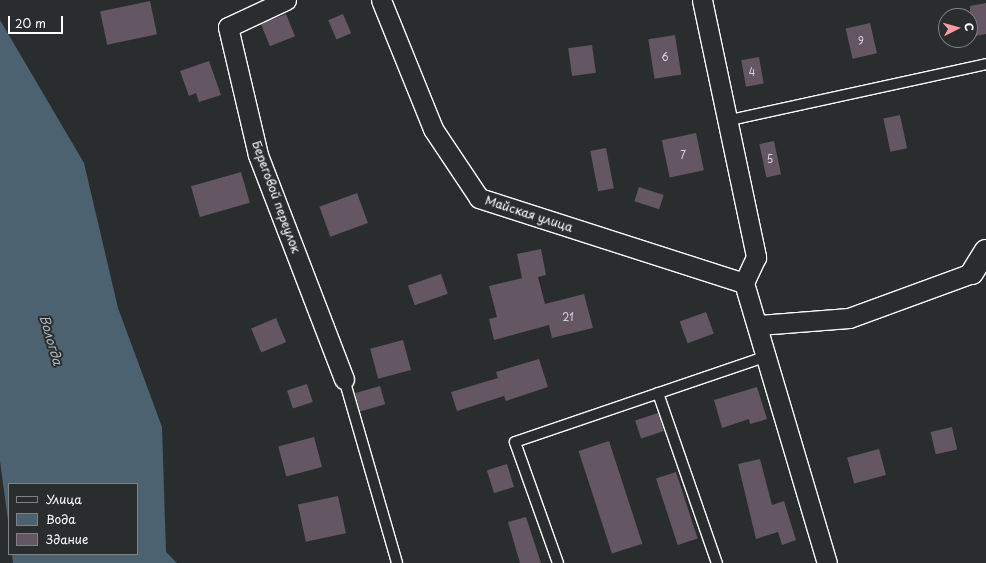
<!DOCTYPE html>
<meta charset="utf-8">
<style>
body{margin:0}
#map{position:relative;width:986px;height:563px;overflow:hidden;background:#2a2d2e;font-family:"Playpen Sans",sans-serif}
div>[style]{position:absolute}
.water>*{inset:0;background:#4c6270}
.building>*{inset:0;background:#645662;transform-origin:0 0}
.roads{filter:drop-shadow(1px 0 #fff) drop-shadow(-1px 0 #fff) drop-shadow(0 1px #fff) drop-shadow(0 -1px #fff)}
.service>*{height:10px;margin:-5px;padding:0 5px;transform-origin:5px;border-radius:5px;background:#2a2d2e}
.minor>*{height:19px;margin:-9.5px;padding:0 9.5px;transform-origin:9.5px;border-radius:9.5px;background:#2a2d2e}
.tertiary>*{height:22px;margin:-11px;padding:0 11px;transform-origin:11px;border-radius:11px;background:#2a2d2e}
span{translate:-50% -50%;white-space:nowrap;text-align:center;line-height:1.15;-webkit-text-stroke:4px #2a2d2e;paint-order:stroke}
.number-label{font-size:10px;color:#d8d5d8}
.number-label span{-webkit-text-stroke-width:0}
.street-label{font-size:12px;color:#fff}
.water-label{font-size:13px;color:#aeb8bf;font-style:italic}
.legend{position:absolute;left:8px;top:483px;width:130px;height:72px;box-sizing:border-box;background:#2a2d2e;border:1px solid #7f8182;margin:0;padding:5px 7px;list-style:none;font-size:12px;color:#fff}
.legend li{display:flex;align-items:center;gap:8px;height:20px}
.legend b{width:20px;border:1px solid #7f8182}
.north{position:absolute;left:938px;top:8px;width:40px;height:40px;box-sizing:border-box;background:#2a2d2e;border:1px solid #7f8182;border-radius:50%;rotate:84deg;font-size:11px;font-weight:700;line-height:16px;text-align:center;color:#fff}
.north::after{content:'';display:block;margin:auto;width:14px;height:18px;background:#ff9aa2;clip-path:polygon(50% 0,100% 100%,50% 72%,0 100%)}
.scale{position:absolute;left:8px;top:16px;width:55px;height:18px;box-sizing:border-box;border:2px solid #fff;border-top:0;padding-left:5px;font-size:12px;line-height:14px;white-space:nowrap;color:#fff;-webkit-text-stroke:3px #2a2d2e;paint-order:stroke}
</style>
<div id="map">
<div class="water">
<i style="clip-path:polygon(0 20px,84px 163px,118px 308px,162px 427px,166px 552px,177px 563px,13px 563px,12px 554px,137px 554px,137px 484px,9px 484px,9px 528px,0 461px)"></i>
</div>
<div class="building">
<i style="left:150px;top:1px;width:34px;height:51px;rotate:78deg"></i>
<i style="clip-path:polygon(986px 3px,986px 34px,970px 37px,970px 6px)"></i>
<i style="left:286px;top:14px;width:24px;height:27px;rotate:68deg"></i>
<i style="left:343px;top:14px;width:21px;height:16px;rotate:67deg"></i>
<i style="left:870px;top:23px;width:31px;height:25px;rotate:77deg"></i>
<i style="left:675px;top:35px;width:40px;height:27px;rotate:81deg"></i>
<i style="left:592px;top:45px;width:28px;height:24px;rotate:82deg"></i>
<i style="left:759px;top:57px;width:27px;height:18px;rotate:80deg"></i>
<i style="clip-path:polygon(209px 61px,221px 95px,199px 102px,196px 93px,189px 96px,180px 71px)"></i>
<i style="left:900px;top:115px;width:34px;height:17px;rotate:78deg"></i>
<i style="left:696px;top:133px;width:38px;height:35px;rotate:78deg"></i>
<i style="left:774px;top:141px;width:34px;height:15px;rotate:78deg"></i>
<i style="left:606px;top:148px;width:41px;height:16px;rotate:79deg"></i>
<i style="left:241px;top:172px;width:32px;height:52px;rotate:74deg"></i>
<i style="left:639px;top:187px;width:26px;height:15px;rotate:18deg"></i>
<i style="left:357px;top:193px;width:32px;height:40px;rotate:70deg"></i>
<i style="clip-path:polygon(541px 249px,546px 275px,538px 277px,545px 304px,584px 294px,593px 328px,552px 338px,549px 325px,494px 340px,489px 319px,497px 317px,489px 286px,522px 278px,517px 254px)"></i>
<i style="left:441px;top:274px;width:21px;height:35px;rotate:71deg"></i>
<i style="left:706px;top:312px;width:23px;height:28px;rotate:70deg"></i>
<i style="left:276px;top:318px;width:26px;height:27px;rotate:67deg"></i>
<i style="left:403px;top:340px;width:31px;height:34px;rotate:75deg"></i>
<i style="clip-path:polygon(539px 359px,548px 387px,506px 401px,504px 396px,457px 411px,451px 392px,498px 378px,496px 372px)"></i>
<i style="left:307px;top:384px;width:19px;height:21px;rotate:72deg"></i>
<i style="left:380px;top:386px;width:19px;height:26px;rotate:74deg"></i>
<i style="clip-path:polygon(757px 387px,767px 419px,750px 424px,749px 419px,722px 428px,714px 400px)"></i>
<i style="left:658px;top:413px;width:19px;height:24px;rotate:72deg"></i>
<i style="left:952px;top:427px;width:23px;height:22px;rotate:77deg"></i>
<i style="left:314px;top:437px;width:31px;height:37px;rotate:75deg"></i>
<i style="left:609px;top:441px;width:108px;height:32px;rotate:72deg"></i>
<i style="left:879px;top:449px;width:27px;height:33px;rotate:75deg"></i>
<i style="clip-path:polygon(760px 459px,772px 505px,784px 501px,796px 540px,782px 545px,778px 532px,756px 539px,738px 464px)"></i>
<i style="left:507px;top:464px;width:24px;height:21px;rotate:73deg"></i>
<i style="left:676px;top:472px;width:70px;height:21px;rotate:72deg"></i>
<i style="left:338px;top:496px;width:38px;height:41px;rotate:78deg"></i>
<i style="clip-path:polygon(526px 517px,541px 563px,520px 563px,508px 522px)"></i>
</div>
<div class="roads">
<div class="service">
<i style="left:730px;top:120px;width:262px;rotate:-12.3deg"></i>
<i style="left:344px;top:379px;width:191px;rotate:73.9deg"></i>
<i style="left:658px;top:393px;width:180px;rotate:70.9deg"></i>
<i style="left:558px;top:563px;width:128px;rotate:-109.6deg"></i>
<i style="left:515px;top:442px;width:267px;rotate:-18.8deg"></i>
</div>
<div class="minor">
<i style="left:286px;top:0;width:64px;rotate:155deg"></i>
<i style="left:228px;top:27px;width:131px;rotate:76.8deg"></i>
<i style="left:258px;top:155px;width:240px;rotate:69deg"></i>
<i style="left:381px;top:0;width:139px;rotate:68deg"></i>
<i style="left:433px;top:129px;width:83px;rotate:56.3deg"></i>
<i style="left:479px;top:198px;width:278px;rotate:17.8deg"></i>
<i style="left:702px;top:0;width:263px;rotate:78.1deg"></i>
<i style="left:756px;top:257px;width:29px;rotate:115deg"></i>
<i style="left:744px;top:283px;width:292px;rotate:73.5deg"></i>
<i style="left:759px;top:325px;width:90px;rotate:-4.4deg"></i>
<i style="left:849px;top:318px;width:131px;rotate:-20.1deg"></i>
</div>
<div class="tertiary">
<i style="left:972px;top:273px;width:26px;rotate:-58deg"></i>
</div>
</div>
<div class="number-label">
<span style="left:861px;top:41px">9</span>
<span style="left:665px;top:57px">6</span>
<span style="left:752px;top:72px">4</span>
<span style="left:683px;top:155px">7</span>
<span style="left:770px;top:159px">5</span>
<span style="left:568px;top:317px">21</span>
</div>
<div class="street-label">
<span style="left:276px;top:197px;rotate:70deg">Береговой переулок</span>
<span style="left:529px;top:214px;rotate:18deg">Майская улица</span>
</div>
<div class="water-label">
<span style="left:51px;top:340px;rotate:74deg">Вологда</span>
</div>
<ul class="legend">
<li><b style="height:5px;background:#2a2d2e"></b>Улица</li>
<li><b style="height:11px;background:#4c6270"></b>Вода</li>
<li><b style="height:11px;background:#645662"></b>Здание</li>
</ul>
<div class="north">С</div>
<div class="scale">20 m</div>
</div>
